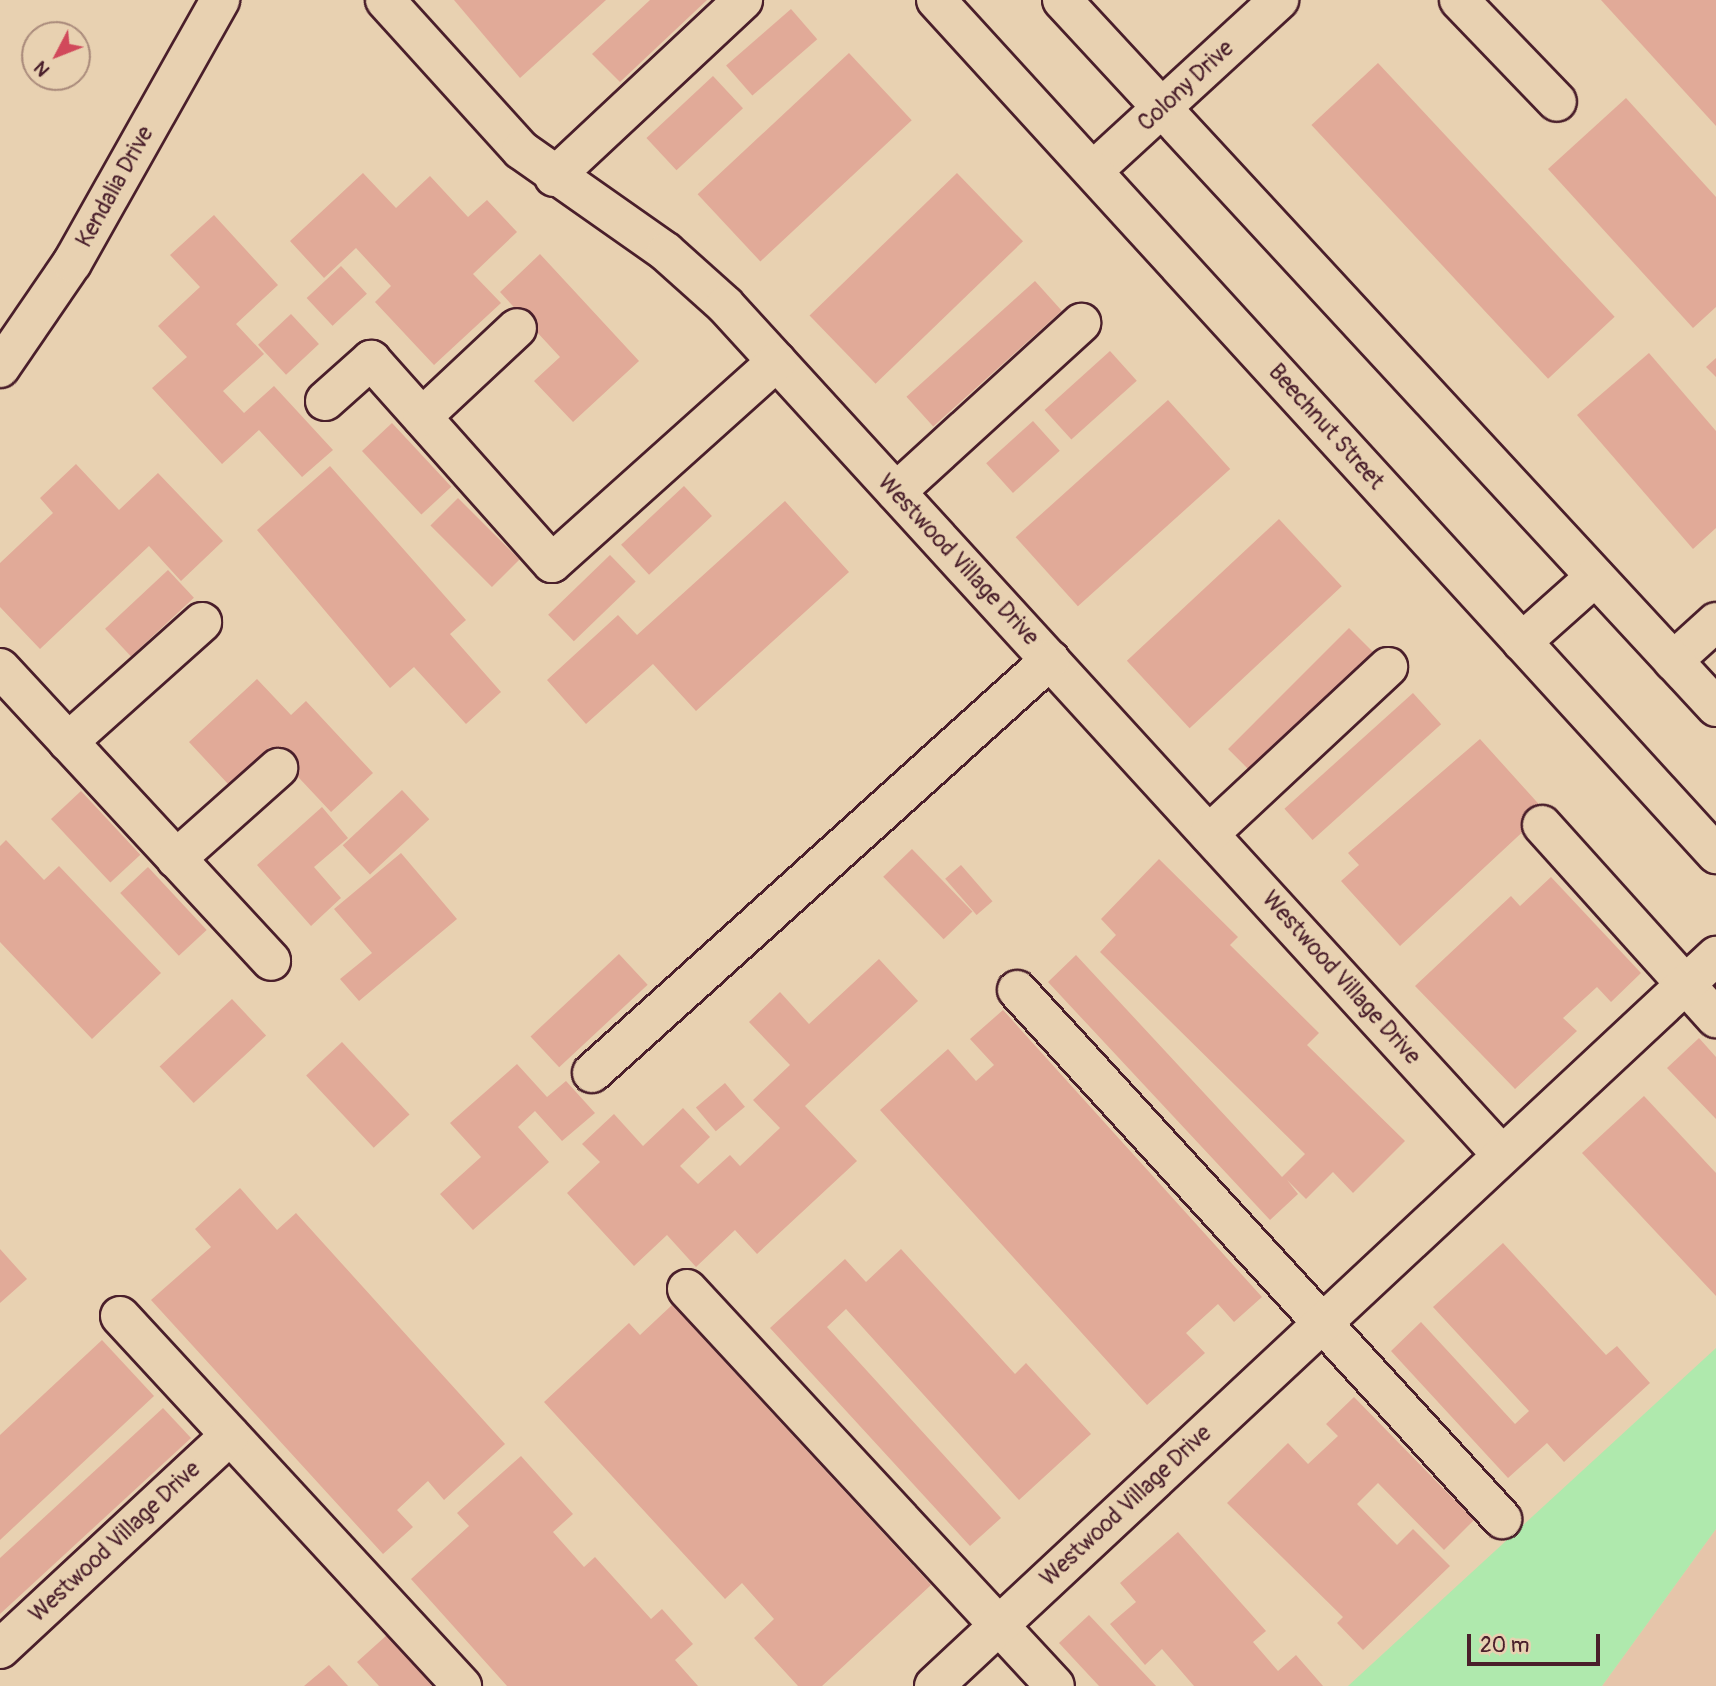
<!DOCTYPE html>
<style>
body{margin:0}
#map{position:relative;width:1716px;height:1686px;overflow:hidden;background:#e8d1b1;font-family:Pangolin,sans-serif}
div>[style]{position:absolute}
.built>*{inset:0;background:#e6c5aa}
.green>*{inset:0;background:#afe9ad}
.building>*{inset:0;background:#e1aa98;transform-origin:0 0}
.roads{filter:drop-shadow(2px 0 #4a1f2b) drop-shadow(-2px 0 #4a1f2b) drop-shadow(0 2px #4a1f2b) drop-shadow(0 -2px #4a1f2b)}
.minor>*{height:38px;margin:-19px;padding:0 19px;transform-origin:19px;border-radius:19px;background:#e8d1b1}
.major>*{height:38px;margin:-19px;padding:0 19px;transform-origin:19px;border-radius:19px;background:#e8d1b1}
span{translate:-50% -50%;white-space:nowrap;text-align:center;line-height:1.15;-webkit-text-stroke:6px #e8d1b1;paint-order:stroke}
.street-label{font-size:23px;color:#4a1f2b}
.north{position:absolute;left:21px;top:21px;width:70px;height:70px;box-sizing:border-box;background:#e8d1b1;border:2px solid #a98a7b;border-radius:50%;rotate:228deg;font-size:19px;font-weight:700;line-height:28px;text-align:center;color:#4a1f2b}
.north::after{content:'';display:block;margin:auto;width:24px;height:32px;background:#d1495b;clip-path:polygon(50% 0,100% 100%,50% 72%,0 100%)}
.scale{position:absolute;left:1467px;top:1634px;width:133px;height:32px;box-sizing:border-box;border:4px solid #4a1f2b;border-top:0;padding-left:9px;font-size:21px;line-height:24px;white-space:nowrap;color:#4a1f2b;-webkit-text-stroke:5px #e8d1b1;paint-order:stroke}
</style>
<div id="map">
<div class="built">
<i style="clip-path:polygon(1716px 1529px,1716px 1686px,1602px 1686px)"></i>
</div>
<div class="green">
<i style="clip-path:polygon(1716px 1348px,1716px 1529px,1602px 1686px,1348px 1686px)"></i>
</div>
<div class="building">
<i style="clip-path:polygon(454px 0,606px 0,520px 78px)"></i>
<i style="clip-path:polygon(650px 0,707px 0,620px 82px,592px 54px)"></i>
<i style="clip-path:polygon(1601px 0,1716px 0,1716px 126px)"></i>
<i style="left:791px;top:9px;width:40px;height:86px;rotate:49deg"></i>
<i style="left:849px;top:53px;width:92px;height:207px;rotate:47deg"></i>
<i style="left:1378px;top:63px;width:347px;height:91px;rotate:47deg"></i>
<i style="left:713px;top:76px;width:44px;height:91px;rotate:47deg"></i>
<i style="clip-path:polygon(1626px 98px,1716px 197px,1716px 307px,1693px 328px,1548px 169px)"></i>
<i style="clip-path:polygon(363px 173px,396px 208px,430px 176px,468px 217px,487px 200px,517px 232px,473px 274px,501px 303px,434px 365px,375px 302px,391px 286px,356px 248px,324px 278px,290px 241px)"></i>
<i style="left:957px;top:173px;width:95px;height:205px;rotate:46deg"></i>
<i style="clip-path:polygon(214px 215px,278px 285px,236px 324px,264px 354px,223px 391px,244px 413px,274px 386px,333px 450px,302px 477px,259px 430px,222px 464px,152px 388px,187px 357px,158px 326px,200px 287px,170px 255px)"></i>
<i style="clip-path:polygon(540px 254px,639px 361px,573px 422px,534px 381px,560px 357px,500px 292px)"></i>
<i style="left:341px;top:266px;width:38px;height:47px;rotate:47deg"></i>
<i style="left:1035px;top:281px;width:40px;height:173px;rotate:48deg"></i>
<i style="left:291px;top:314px;width:41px;height:45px;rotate:47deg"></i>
<i style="left:1110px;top:351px;width:40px;height:88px;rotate:48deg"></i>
<i style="clip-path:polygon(1649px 353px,1716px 431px,1716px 528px,1693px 549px,1577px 415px)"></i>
<i style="clip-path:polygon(1716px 358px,1716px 377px,1706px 367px)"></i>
<i style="left:1168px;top:400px;width:93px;height:205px;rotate:48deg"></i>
<i style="left:1033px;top:421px;width:40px;height:63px;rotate:48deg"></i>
<i style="left:392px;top:423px;width:87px;height:41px;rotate:47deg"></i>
<i style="clip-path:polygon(76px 464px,119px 510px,158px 473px,223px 541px,181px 581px,149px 546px,40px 649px,0 607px,0 563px,53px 513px,40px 498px)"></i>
<i style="clip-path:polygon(330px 466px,466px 620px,450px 634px,501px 692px,466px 724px,414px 667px,390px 688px,257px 530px)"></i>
<i style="left:684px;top:486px;width:41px;height:86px;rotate:47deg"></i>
<i style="left:458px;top:498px;width:87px;height:39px;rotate:45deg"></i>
<i style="clip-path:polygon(785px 501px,849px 572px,696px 711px,653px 664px,586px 724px,547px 680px,618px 615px,637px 635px)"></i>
<i style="left:1279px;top:519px;width:92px;height:208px;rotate:47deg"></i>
<i style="left:610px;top:555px;width:37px;height:86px;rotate:46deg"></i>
<i style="left:168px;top:570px;width:38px;height:86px;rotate:47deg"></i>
<i style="left:1349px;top:628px;width:40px;height:171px;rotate:45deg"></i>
<i style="clip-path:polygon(257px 679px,291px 715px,306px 701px,373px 773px,331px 812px,270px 747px,229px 785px,189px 742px)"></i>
<i style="left:1413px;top:693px;width:42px;height:173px;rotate:48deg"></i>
<i style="clip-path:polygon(1480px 739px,1545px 811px,1400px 946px,1341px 881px,1359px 865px,1348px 853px)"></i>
<i style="left:402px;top:790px;width:40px;height:81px;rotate:47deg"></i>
<i style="left:81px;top:791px;width:87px;height:41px;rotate:47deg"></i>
<i style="clip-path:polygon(322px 807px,348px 838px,314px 867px,341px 898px,311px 926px,257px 865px)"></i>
<i style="clip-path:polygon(6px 840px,44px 880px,59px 866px,161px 973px,92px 1039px,0 942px,0 846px)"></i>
<i style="left:912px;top:849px;width:87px;height:40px;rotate:46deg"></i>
<i style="clip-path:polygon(401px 853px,457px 919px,359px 1001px,340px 979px,372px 953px,334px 909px)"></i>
<i style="clip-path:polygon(1159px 859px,1238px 937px,1230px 945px,1319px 1033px,1307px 1045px,1405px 1141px,1353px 1193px,1333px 1172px,1306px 1199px,1287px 1180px,1298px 1194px,1270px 1220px,1048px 982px,1076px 955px,1282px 1177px,1305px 1154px,1100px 952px,1116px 935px,1101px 919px)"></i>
<i style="left:961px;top:865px;width:48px;height:21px;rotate:49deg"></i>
<i style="left:148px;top:867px;width:86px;height:38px;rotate:47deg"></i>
<i style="clip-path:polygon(1551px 877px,1641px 973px,1611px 1002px,1597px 987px,1563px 1018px,1577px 1031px,1515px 1089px,1415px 986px,1511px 896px,1520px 906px)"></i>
<i style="left:619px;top:954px;width:42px;height:121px;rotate:47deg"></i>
<i style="clip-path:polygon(879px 959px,918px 1001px,805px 1106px,857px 1161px,757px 1254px,735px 1230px,696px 1267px,667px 1235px,634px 1266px,567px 1193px,600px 1162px,582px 1144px,614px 1114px,643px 1146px,683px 1108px,710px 1137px,680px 1166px,698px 1184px,730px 1155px,740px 1166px,780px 1128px,753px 1100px,790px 1065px,749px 1022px,780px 992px,809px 1024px)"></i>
<i style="left:232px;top:999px;width:50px;height:99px;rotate:47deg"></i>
<i style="clip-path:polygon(1003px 1010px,1262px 1297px,1234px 1322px,1218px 1304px,1186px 1333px,1205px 1353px,1147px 1405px,880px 1110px,948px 1049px,976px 1081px,994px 1065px,970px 1039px)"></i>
<i style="clip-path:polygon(1699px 1038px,1716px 1057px,1716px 1119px,1667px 1068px)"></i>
<i style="left:342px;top:1042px;width:99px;height:49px;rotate:47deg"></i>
<i style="clip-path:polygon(517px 1064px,547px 1097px,566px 1081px,595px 1113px,562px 1141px,535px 1111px,518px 1127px,549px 1162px,473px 1230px,440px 1194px,481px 1157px,450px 1123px)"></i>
<i style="left:725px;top:1083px;width:31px;height:38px;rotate:50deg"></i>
<i style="clip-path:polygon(1644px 1096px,1716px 1173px,1716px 1296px,1582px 1153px)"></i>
<i style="clip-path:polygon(240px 1188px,277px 1230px,296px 1213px,505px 1444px,444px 1500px,428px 1481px,397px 1510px,413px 1527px,383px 1554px,151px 1300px,211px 1247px,195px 1229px)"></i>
<i style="clip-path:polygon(1503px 1243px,1606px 1355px,1617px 1346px,1650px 1383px,1564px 1462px,1547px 1443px,1508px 1478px,1391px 1351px,1421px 1322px,1515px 1424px,1529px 1411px,1433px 1307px)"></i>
<i style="clip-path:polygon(0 1249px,27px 1279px,0 1303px)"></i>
<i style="clip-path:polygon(901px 1249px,1015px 1374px,1026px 1363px,1091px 1434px,1019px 1500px,846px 1309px,827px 1327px,1001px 1518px,970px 1546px,770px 1328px,845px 1259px,866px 1282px)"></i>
<i style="clip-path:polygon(672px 1305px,931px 1585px,822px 1686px,798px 1686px,754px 1638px,774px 1619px,742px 1583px,725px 1599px,544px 1402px,629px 1323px,640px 1335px)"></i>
<i style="clip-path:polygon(102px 1340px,154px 1396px,0 1540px,0 1435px)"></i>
<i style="clip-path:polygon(1354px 1397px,1474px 1520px,1444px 1550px,1378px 1483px,1357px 1504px,1397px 1545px,1413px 1529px,1450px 1566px,1363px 1650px,1337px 1623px,1343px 1617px,1227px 1503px,1288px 1443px,1308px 1464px,1338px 1436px,1326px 1424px)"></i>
<i style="clip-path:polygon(163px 1408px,191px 1438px,0 1614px,0 1558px)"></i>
<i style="clip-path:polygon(521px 1456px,573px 1514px,553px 1532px,584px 1567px,595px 1557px,651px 1619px,662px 1609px,693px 1644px,675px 1660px,698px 1686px,507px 1686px,411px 1579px,469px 1526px,457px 1513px)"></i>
<i style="clip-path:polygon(1178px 1532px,1266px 1631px,1253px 1642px,1278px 1671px,1296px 1655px,1323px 1686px,1194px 1686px,1162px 1649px,1145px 1665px,1110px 1624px,1136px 1602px,1120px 1583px)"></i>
<i style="clip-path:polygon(1089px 1615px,1156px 1686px,1099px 1686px,1059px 1643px)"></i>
<i style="clip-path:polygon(387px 1635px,432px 1686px,379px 1686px,357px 1662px)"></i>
<i style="clip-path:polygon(329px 1665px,348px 1686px,304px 1686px)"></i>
</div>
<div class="roads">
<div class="minor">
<i style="left:385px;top:0;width:202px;rotate:47.8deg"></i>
<i style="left:521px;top:150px;width:177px;rotate:35.1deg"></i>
<i style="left:666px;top:252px;width:79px;rotate:41.9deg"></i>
<i style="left:725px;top:305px;width:1150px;rotate:47.57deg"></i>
<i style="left:1459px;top:0;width:141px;rotate:46.1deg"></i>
<i style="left:1093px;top:171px;width:253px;rotate:-42.6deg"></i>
<i style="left:554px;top:177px;width:259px;rotate:-43.1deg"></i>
<i style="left:0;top:368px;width:127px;rotate:-55.6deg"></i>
<i style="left:72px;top:263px;width:302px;rotate:-60.6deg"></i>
<i style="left:325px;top:401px;width:62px;rotate:-41.7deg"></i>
<i style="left:371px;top:360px;width:272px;rotate:48.3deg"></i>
<i style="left:552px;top:563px;width:302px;rotate:-41.9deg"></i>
<i style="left:422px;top:417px;width:130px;rotate:-43.1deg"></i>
<i style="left:896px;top:492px;width:251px;rotate:-42.4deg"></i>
<i style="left:1673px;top:661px;width:58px;rotate:-42.2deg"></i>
<i style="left:0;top:668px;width:399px;rotate:47.2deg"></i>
<i style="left:68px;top:742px;width:180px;rotate:-41.8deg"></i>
<i style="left:1542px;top:825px;width:260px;rotate:48deg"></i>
<i style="left:1209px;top:834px;width:245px;rotate:-43deg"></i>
<i style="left:176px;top:859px;width:137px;rotate:-41.7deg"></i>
<i style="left:1017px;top:990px;width:718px;rotate:47.48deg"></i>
<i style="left:592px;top:1073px;width:617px;rotate:-42.04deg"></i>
<i style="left:687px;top:1289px;width:541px;rotate:47.17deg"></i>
<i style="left:120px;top:1316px;width:504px;rotate:47.25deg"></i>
<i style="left:0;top:1649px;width:314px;rotate:-42.9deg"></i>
<i style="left:934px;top:1686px;width:1070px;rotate:-43.03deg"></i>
</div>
<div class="major">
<i style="left:936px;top:0;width:1157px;rotate:47.59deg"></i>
<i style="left:1062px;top:0;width:963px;rotate:47.23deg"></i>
<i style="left:1522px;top:642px;width:98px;rotate:-41.7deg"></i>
</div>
</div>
<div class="street-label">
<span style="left:1186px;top:86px;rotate:-43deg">Colony Drive</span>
<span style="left:115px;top:187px;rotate:-61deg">Kendalia Drive</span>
<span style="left:1326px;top:427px;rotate:48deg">Beechnut Street</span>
<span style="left:958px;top:560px;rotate:47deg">Westwood Village Drive</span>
<span style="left:1341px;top:978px;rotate:48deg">Westwood Village Drive</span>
<span style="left:1126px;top:1506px;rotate:-43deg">Westwood Village Drive</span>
<span style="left:115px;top:1542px;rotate:-43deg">Westwood Village Drive</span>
</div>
<div class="north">N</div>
<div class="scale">20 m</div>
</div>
